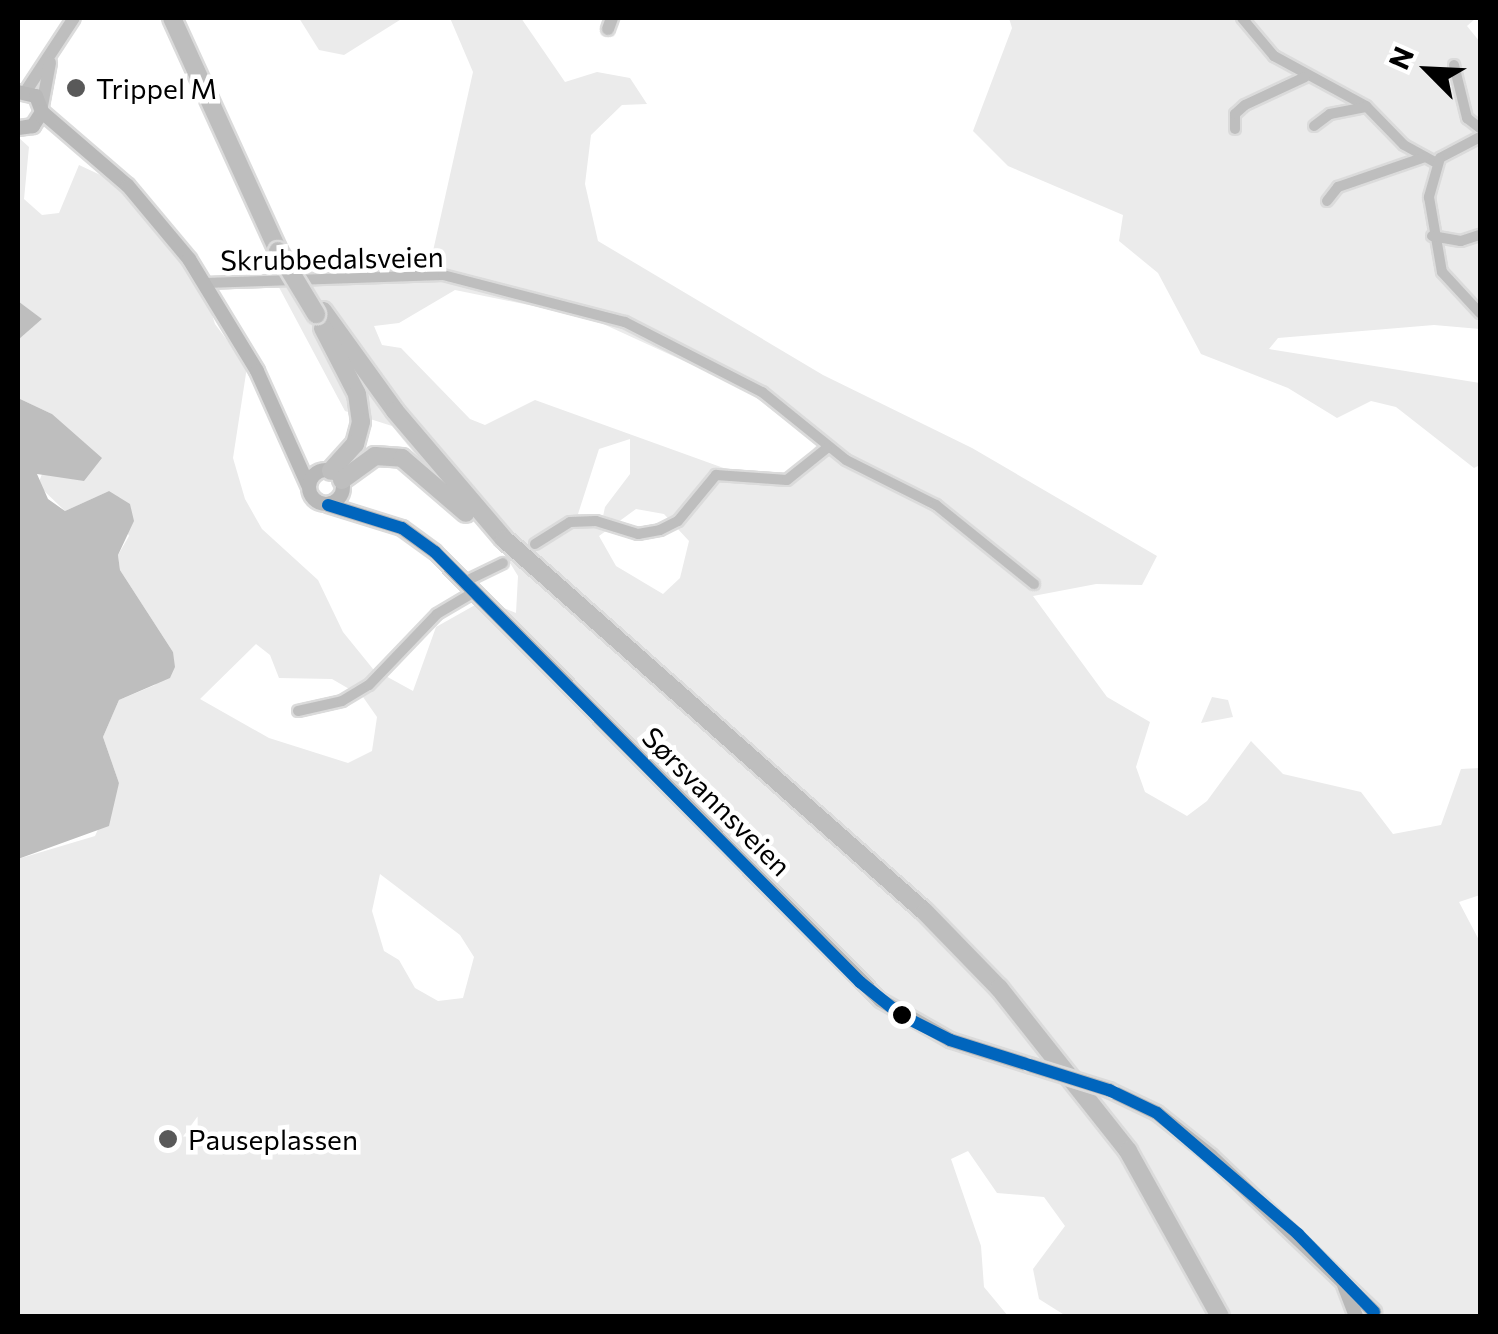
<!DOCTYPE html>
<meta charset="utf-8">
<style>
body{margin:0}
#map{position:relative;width:1498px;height:1334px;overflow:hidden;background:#fff;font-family:Commissioner,sans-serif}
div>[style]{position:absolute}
.green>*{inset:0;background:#ebebeb}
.water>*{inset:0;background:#bebebe}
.roads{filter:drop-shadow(2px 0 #dbdbdb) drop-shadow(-2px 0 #dbdbdb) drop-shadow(0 2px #dbdbdb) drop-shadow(0 -2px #dbdbdb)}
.minor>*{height:10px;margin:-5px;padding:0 5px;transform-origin:5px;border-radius:5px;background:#bebebe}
.tertiary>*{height:12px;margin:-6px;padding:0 6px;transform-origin:6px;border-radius:6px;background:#bebebe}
.secondary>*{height:14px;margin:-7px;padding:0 7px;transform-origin:7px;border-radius:7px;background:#b8b8b8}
.secondary>.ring{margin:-7px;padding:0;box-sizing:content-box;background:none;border:14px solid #b8b8b8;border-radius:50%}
.trunk>*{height:18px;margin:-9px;padding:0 9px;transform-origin:9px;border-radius:9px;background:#bebebe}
.bridges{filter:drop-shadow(2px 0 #dbdbdb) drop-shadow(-2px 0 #dbdbdb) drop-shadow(0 2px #dbdbdb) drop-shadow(0 -2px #dbdbdb)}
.secondary-bridge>*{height:14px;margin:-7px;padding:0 7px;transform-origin:7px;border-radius:7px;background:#b8b8b8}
.trunk-bridge>*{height:18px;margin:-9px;padding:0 9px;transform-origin:9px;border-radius:9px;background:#bebebe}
.bus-1>*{height:12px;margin:-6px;padding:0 6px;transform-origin:6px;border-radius:6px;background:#0065bd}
.dots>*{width:28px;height:28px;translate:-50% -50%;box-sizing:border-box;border:5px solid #fff;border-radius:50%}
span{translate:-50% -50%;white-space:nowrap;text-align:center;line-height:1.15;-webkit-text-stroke:9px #fff;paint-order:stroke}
.poi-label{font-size:28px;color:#000}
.left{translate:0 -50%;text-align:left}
.street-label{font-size:28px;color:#000}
.frame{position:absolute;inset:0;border:20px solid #000;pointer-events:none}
.north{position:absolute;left:1378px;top:20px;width:100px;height:100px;-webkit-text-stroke:8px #fff;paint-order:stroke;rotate:294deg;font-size:28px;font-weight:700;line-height:40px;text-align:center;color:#000}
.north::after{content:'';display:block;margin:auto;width:35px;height:45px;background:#000;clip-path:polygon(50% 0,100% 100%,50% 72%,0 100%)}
</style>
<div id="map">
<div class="green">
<i style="clip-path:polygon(299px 18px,403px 18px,344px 55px,319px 50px)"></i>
<i style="clip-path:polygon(evenodd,450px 18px,521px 18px,565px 82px,597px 72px,630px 78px,647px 104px,622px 105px,591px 135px,585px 184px,598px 241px,823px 375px,972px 448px,1157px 556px,1142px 585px,1096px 584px,1033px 596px,1107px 697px,1150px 722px,1136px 767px,1145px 792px,1187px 816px,1207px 801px,1251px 741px,1283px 774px,1361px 792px,1393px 834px,1441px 825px,1461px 769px,1480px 768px,1480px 895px,1459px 902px,1480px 942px,1480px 1316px,1066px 1316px,1039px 1299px,1033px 1269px,1065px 1226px,1044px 1197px,997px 1193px,968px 1151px,951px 1159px,981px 1246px,984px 1287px,1008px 1316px,18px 1316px,18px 859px,95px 836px,119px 783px,103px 737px,119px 700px,155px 685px,173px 652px,120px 570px,118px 555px,129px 536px,109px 491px,65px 511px,38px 485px,43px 471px,71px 478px,52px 414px,18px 398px,18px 340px,42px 319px,18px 301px,18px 137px,29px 147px,24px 199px,42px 215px,59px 213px,79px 165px,122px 185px,196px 265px,215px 324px,247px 367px,233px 458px,245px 499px,262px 529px,318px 580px,343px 632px,373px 669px,413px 691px,436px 627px,484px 600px,516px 613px,518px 576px,496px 540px,457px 505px,392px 426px,345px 411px,266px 263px,433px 251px,473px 72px,450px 18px,455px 290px,588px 317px,745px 389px,817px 445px,789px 476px,743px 475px,535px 400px,485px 425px,470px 419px,401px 348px,382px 345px,374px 326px,399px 323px,455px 290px,450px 18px,630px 439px,630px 474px,605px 507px,601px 526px,578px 514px,599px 449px,630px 439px,450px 18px,636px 509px,664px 514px,689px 541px,680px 578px,663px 594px,616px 566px,599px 536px,636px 509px,450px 18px,256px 644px,270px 655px,279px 678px,332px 679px,363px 697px,377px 717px,372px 751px,348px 763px,269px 738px,200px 699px,256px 644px,450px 18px,380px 874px,460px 935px,474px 957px,463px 998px,438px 1001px,415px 988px,399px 960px,384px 951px,372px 911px,380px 874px)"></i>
<i style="clip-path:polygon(1009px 18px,1476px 18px,1467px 26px,1480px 42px,1480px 329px,1434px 325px,1278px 338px,1269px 349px,1480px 383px,1480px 465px,1474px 468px,1396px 407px,1371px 401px,1337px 418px,1288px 388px,1201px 354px,1158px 273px,1119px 241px,1123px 215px,1008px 166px,973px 131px,1012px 28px)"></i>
<i style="clip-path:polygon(1212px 697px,1228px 700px,1233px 717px,1201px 723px)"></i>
</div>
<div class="water">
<i style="clip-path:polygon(18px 301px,42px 319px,18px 340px)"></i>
<i style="clip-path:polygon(18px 398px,52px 414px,102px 458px,84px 481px,37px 474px,48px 499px,65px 511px,109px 491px,130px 504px,134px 521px,118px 555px,120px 570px,173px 652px,175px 667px,170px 678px,119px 700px,103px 737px,119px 783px,109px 826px,18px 859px)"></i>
</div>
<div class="roads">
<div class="minor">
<i style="left:1242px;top:18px;width:50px;rotate:49.9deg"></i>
<i style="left:1274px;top:56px;width:105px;rotate:28.5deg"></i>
<i style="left:1366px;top:106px;width:54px;rotate:45.7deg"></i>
<i style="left:1404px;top:145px;width:37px;rotate:29deg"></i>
<i style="left:1454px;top:65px;width:55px;rotate:76.2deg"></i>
<i style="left:1467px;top:118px;width:16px;rotate:38deg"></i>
<i style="left:1314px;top:126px;width:20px;rotate:-37deg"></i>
<i style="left:1330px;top:114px;width:36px;rotate:-11deg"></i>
<i style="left:1235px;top:129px;width:15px;rotate:-90deg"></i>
<i style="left:1235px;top:114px;width:13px;rotate:-42deg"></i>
<i style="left:1245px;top:105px;width:66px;rotate:-25deg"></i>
<i style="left:1480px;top:137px;width:45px;rotate:152.3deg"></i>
<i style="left:1440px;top:158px;width:41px;rotate:105.8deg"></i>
<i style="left:1429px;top:197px;width:76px;rotate:80.2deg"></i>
<i style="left:1442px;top:272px;width:56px;rotate:47.2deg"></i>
<i style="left:1327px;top:201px;width:18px;rotate:-52deg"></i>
<i style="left:1338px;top:187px;width:92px;rotate:-19deg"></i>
<i style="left:1432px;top:236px;width:29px;rotate:10deg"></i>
<i style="left:1461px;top:241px;width:20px;rotate:-18deg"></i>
<i style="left:205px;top:283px;width:238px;rotate:-1.9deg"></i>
<i style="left:443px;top:275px;width:188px;rotate:14.5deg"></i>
<i style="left:625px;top:322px;width:154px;rotate:27.1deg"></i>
<i style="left:762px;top:392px;width:108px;rotate:39deg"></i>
<i style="left:846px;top:460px;width:101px;rotate:26.6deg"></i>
<i style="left:936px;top:505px;width:126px;rotate:38.9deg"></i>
<i style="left:535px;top:544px;width:41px;rotate:-32.2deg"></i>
<i style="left:570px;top:522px;width:26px;rotate:-2deg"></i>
<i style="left:596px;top:521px;width:44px;rotate:17.2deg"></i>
<i style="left:638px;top:534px;width:22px;rotate:-10deg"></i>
<i style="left:660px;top:530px;width:20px;rotate:-27deg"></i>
<i style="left:678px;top:521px;width:60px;rotate:-50.4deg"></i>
<i style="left:716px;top:475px;width:71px;rotate:4deg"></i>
<i style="left:787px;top:480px;width:51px;rotate:-38.7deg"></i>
<i style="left:466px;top:581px;width:41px;rotate:-25.9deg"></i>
<i style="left:298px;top:711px;width:45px;rotate:-12.8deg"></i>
<i style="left:342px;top:701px;width:31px;rotate:-31deg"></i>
<i style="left:369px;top:685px;width:98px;rotate:-46.2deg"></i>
<i style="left:437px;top:614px;width:45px;rotate:-30.5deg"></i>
</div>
<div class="tertiary">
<i style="left:608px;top:29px;width:12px;rotate:-70deg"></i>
<i style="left:26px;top:91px;width:87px;rotate:-56.7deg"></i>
<i style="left:42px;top:106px;width:44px;rotate:-79.5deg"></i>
</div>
<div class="secondary">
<i style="left:18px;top:92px;width:18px;rotate:13deg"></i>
<i style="left:36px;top:96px;width:17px;rotate:69deg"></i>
<i style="left:42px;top:112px;width:17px;rotate:123deg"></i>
<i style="left:33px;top:126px;width:15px;rotate:172deg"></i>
<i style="left:42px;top:112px;width:113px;rotate:40.7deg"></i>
<i style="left:128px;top:186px;width:95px;rotate:50.1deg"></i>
<i style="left:189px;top:259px;width:131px;rotate:58.7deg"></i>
<i style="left:257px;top:371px;width:125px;rotate:65.9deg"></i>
<i class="ring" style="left:309px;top:470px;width:20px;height:20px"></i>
<i style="left:328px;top:505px;width:77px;rotate:17.3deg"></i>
<i style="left:402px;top:528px;width:41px;rotate:36deg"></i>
<i style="left:435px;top:552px;width:631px;rotate:45.19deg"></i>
<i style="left:880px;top:1000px;width:81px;rotate:29.7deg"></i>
<i style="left:950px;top:1040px;width:86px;rotate:17.6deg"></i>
<i style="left:1109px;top:1090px;width:53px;rotate:25.6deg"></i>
<i style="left:1157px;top:1113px;width:69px;rotate:38.5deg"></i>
<i style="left:1211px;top:1156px;width:226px;rotate:43.7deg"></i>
<i style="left:1344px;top:1285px;width:33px;rotate:69deg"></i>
</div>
<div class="trunk">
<i style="left:172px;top:18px;width:256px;rotate:65.5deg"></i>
<i style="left:323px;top:311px;width:123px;rotate:54.2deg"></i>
<i style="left:395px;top:411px;width:168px;rotate:49.6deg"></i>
<i style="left:504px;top:539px;width:562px;rotate:41.54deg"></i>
<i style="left:925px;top:912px;width:106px;rotate:45.8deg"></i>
<i style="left:999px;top:988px;width:208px;rotate:51.6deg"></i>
<i style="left:1128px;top:1151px;width:189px;rotate:60.9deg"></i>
<i style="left:323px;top:328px;width:74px;rotate:62.7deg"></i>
<i style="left:357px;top:394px;width:28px;rotate:82deg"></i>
<i style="left:361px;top:422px;width:23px;rotate:105deg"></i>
<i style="left:355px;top:444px;width:36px;rotate:132deg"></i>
<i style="left:342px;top:480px;width:41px;rotate:-36deg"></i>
<i style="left:375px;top:456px;width:27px;rotate:4deg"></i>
<i style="left:402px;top:458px;width:84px;rotate:40.7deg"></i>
</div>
</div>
<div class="bridges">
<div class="secondary-bridge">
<i style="left:1032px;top:1066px;width:81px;rotate:17.3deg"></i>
</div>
<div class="trunk-bridge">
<i style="left:278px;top:251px;width:74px;rotate:58.9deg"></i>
</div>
</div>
<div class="bus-1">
<i style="left:328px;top:505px;width:77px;rotate:17.3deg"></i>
<i style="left:402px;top:528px;width:41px;rotate:36deg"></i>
<i style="left:435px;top:552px;width:605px;rotate:45.34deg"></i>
<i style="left:860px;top:982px;width:53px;rotate:38.8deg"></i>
<i style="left:901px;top:1015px;width:55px;rotate:27deg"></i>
<i style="left:950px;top:1040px;width:167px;rotate:17.5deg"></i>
<i style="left:1109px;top:1090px;width:53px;rotate:25.6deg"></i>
<i style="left:1157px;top:1113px;width:186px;rotate:40.6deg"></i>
<i style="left:1298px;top:1234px;width:109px;rotate:45.7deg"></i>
</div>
<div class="dots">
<i style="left:76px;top:88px;background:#595959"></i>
<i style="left:902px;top:1015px;background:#000"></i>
<i style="left:168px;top:1139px;background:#595959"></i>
</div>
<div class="poi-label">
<span class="left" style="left:96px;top:88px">Trippel M</span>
<span class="left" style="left:188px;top:1139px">Pauseplassen</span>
</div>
<div class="street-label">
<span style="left:332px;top:258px;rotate:-1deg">Skrubbedalsveien</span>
<span style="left:717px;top:801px;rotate:45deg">Sørsvannsveien</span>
</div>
<div class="frame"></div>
<div class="north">N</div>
</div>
